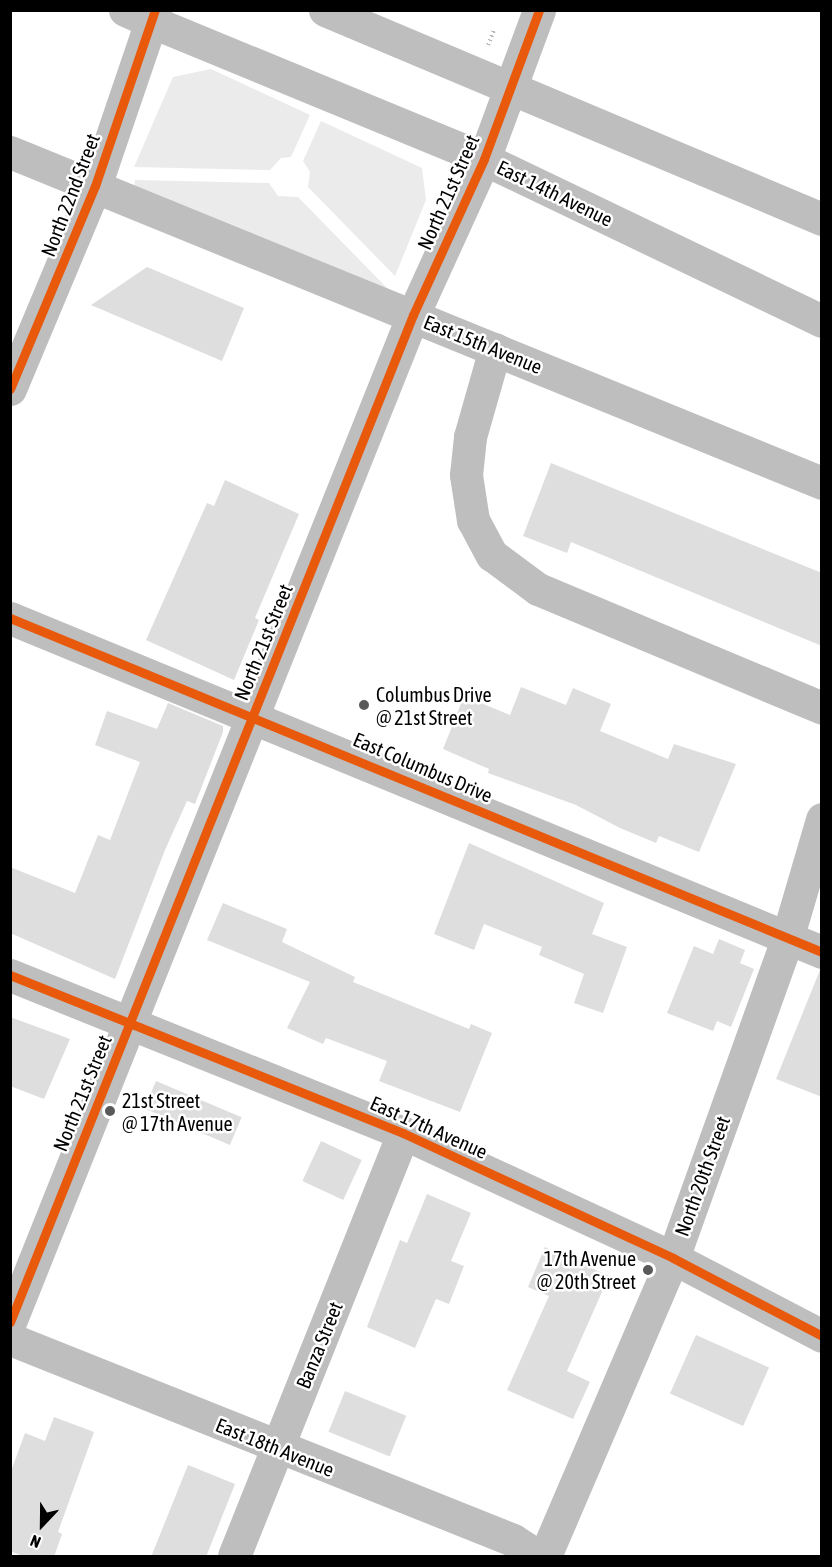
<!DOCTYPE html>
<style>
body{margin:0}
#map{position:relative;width:832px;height:1567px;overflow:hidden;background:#fff;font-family:"Asap Condensed",sans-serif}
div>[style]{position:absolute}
.green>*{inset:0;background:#ebebeb}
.building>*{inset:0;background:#dedede;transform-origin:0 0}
.path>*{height:4px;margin-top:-2px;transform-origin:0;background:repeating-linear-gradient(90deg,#b9b9b9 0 1.5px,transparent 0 4.5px)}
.minor>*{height:33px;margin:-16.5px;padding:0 16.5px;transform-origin:16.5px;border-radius:16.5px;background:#bebebe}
.major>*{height:33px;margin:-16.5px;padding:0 16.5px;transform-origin:16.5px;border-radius:16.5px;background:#bebebe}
.highway>*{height:33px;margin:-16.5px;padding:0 16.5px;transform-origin:16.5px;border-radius:16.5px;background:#bebebe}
.cycleway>*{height:9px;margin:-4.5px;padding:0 4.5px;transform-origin:4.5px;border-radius:4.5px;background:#e8590c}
.dots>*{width:16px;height:16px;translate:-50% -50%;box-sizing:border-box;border:3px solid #fff;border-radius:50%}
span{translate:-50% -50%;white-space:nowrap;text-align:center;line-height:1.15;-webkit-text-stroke:5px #fff;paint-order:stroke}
.street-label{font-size:20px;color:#000}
.poi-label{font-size:20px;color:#000}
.left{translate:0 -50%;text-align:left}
.right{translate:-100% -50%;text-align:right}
.frame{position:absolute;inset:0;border:12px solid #000;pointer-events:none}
.north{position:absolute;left:12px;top:1495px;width:60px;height:60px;-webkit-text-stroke:4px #fff;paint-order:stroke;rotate:202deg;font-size:16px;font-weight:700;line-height:24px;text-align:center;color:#000}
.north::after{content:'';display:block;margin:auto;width:21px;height:27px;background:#000;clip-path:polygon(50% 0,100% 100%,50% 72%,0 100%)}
</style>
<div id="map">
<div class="green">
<i style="clip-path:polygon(211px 69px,310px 115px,291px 157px,281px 158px,270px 170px,134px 167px,173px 77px)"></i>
<i style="clip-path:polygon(321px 121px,422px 168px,426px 200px,395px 276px,308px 187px,310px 172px,303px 161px)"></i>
<i style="clip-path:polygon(135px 180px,269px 183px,278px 196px,298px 197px,388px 289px,134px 187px)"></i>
</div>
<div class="building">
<i style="clip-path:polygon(147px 267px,244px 308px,222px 361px,91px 305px)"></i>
<i style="clip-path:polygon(551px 463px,822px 573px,822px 646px,571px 542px,567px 553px,523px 536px)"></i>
<i style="clip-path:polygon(225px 480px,299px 514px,255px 618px,259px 620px,234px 680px,146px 640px,207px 503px,214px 506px)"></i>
<i style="clip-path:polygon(521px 687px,566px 705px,573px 688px,611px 704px,600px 731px,668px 759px,674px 744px,736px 764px,699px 852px,659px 836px,656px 843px,620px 828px,576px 805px,488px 773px,489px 769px,443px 749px,464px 696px,510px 715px)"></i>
<i style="clip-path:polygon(168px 703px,223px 726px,223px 732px,195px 804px,187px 801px,165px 850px,115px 979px,10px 933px,10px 867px,75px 893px,98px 835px,110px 840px,140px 762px,95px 745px,107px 711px,157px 729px)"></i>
<i style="clip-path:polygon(469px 843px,604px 903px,592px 934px,627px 947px,603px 1013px,574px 1003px,584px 974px,539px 955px,542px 947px,484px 924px,474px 950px,434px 934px)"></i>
<i style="clip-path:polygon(223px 903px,287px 929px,282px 942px,355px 977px,353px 982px,469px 1029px,471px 1024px,492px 1033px,460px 1112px,379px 1081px,387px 1061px,326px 1038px,323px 1044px,287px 1028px,310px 982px,207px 940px)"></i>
<i style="clip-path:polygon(719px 939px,745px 950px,740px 963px,754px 969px,731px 1027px,717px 1021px,713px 1031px,667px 1013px,694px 946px,713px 954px)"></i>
<i style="clip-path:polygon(820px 970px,822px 970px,822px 1097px,776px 1079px)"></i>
<i style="clip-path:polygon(10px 1017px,70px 1039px,44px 1099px,10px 1086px)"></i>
<i style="left:156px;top:1081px;width:93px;height:30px;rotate:23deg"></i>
<i style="left:321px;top:1141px;width:45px;height:44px;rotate:25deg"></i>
<i style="clip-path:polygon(427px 1194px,471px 1213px,451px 1261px,464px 1266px,449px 1304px,436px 1299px,415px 1348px,367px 1327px,400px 1240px,407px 1243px)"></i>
<i style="clip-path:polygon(545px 1247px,609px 1276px,567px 1371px,590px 1382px,573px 1419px,507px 1390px,549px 1296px,528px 1287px)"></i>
<i style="left:696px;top:1335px;width:80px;height:64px;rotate:24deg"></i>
<i style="left:345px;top:1391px;width:66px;height:44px;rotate:22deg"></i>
<i style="clip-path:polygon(54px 1417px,94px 1432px,58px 1532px,62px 1534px,54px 1557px,25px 1557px,10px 1551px,10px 1474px,25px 1433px,45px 1441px)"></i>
<i style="clip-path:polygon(188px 1465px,235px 1484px,206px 1557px,151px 1557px)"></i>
</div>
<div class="path">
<i style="left:488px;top:45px;width:16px;rotate:-68deg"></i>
</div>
<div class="minor">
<i style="left:10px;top:152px;width:877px;rotate:22.18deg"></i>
<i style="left:495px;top:349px;width:91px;rotate:105.9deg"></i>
<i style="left:470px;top:437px;width:38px;rotate:96deg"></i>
<i style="left:466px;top:475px;width:46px;rotate:81.2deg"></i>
<i style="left:473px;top:520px;width:40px;rotate:62deg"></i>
<i style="left:492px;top:555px;width:57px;rotate:36.5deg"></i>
<i style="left:538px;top:589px;width:308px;rotate:22.7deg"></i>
<i style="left:10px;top:1339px;width:542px;rotate:21.78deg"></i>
<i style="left:513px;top:1540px;width:30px;rotate:33deg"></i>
<i style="left:234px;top:1556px;width:456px;rotate:-68.2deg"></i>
<i style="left:545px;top:1556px;width:324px;rotate:-66.8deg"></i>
<i style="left:673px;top:1258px;width:339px;rotate:-70.3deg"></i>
<i style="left:787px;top:939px;width:125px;rotate:-73.7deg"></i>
</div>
<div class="major">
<i style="left:150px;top:21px;width:361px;rotate:22.4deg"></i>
<i style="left:484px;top:159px;width:375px;rotate:25.6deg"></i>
<i style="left:10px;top:389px;width:220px;rotate:-67.3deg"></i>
<i style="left:95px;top:186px;width:186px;rotate:-71.2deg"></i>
<i style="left:10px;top:618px;width:878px;rotate:22.36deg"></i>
<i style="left:10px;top:975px;width:424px;rotate:21.9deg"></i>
<i style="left:403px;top:1133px;width:298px;rotate:24.8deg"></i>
<i style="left:673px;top:1258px;width:168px;rotate:27.6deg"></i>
<i style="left:10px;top:1322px;width:1085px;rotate:-68.19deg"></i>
<i style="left:413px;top:315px;width:171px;rotate:-65.5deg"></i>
<i style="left:484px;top:159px;width:159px;rotate:-69.7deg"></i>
</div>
<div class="highway">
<i style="left:125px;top:10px;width:27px;rotate:24deg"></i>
<i style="left:325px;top:10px;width:539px;rotate:22.81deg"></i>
</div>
<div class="cycleway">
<i style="left:10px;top:389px;width:220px;rotate:-67.3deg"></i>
<i style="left:95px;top:186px;width:186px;rotate:-71.2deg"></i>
<i style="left:10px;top:618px;width:878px;rotate:22.36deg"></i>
<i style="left:10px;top:975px;width:424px;rotate:21.9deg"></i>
<i style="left:403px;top:1133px;width:298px;rotate:24.8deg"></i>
<i style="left:673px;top:1258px;width:168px;rotate:27.6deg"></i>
<i style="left:10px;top:1322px;width:1085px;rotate:-68.19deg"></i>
<i style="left:413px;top:315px;width:171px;rotate:-65.5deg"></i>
<i style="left:484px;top:159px;width:159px;rotate:-69.7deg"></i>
</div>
<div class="dots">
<i style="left:364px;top:705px;background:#595959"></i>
<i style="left:110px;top:1111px;background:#595959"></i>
<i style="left:648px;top:1270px;background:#595959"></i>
</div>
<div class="street-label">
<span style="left:448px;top:192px;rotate:-66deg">North 21st Street</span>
<span style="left:555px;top:193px;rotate:26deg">East 14th Avenue</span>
<span style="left:70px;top:195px;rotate:-69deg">North 22nd Street</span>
<span style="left:483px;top:344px;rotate:22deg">East 15th Avenue</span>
<span style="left:263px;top:642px;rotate:-68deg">North 21st Street</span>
<span style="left:423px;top:767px;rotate:23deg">East Columbus Drive</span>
<span style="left:82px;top:1093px;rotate:-68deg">North 21st Street</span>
<span style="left:429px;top:1127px;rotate:24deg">East 17th Avenue</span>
<span style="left:702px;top:1176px;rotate:-70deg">North 20th Street</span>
<span style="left:319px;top:1345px;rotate:-68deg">Banza Street</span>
<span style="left:275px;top:1447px;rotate:22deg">East 18th Avenue</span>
</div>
<div class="poi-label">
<span class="left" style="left:376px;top:706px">Columbus Drive<br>@ 21st Street</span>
<span class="left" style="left:122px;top:1112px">21st Street<br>@ 17th Avenue</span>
<span class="right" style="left:636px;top:1270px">17th Avenue<br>@ 20th Street</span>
</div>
<div class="frame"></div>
<div class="north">N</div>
</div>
